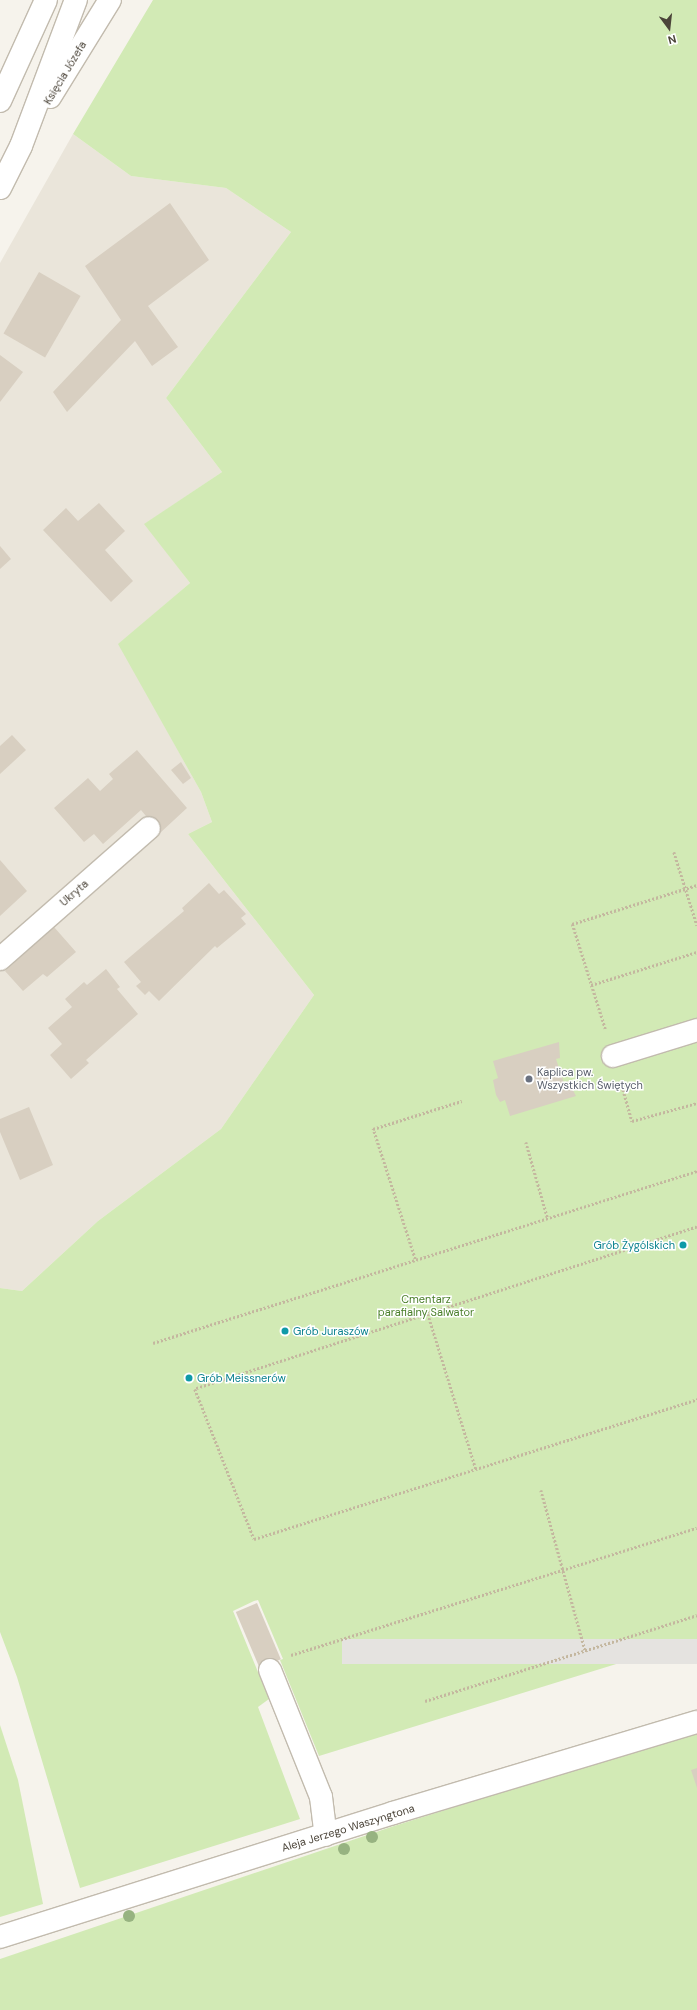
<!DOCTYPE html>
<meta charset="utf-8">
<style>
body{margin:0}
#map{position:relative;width:697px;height:2010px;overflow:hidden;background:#f6f3ec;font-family:"DM Sans",sans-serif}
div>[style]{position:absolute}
.residential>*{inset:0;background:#eae5da}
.green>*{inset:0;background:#d2eab5}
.parking>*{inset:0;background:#e5e3e0;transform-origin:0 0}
.building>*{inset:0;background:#d8cfc1;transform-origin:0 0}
.path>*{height:2.5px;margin-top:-1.25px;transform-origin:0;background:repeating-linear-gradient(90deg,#c4b79f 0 2px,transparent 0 4px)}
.roads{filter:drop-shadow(1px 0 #c2bbae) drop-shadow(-1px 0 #c2bbae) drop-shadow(0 1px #c2bbae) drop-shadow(0 -1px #c2bbae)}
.minor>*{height:22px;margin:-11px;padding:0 11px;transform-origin:11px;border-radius:11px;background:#fff}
.trees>*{width:12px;height:12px;margin:-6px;border-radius:50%;background:#97b381}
.dots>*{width:11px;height:11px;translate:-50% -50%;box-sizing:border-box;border:2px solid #fff;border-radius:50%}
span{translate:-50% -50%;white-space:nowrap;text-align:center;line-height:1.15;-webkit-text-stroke:3px #fff;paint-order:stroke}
.street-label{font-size:11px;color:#4b4439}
.worship-label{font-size:11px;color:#5b616d}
.left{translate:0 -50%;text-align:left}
.culture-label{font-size:11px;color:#0d838f}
.right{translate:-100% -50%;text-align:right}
.park-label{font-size:11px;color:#4a7f2a}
.north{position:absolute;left:649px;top:8px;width:40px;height:40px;-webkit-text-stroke:3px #fff;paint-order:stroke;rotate:165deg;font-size:11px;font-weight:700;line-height:16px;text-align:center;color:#4b4439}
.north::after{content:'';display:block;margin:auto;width:14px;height:18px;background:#4b4439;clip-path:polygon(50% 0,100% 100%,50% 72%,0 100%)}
</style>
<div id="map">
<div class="residential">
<i style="clip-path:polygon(73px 134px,131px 176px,226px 188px,291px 232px,166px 398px,222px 472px,145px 524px,190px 583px,119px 644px,201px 792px,212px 822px,188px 834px,314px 995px,221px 1129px,98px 1221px,22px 1291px,0 1288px,0 263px)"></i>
</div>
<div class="green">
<i style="clip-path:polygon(153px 0,697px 0,697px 1639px,319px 1756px,280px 1660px,283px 1659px,258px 1600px,254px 1601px,233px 1611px,269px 1699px,258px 1707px,300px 1819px,80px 1888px,17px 1677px,0 1632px,0 1288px,22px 1291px,98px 1221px,221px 1129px,314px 995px,188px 834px,212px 822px,201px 792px,118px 644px,190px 583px,144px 524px,222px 472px,166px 398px,291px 232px,226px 188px,131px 176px,73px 134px)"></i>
<i style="clip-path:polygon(0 1725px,18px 1780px,43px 1904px,0 1917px)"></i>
<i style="clip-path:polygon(697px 1731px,697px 2010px,0 2010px,0 1959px,394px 1826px)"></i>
</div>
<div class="parking">
<i style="left:697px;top:1639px;width:25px;height:355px;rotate:90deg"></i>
</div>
<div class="building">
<i style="clip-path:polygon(170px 203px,209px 260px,148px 306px,178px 347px,152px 366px,135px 341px,67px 412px,53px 392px,121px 320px,85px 266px)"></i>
<i style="left:39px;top:272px;width:48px;height:71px;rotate:30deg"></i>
<i style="clip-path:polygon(0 355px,23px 372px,0 402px)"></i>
<i style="clip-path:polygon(99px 503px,125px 531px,105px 550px,133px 581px,111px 602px,43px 530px,66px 508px,78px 521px)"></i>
<i style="clip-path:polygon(0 546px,11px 559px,0 569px)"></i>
<i style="clip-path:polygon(12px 735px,26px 750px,0 774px,0 746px)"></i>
<i style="clip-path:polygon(137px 750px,187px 808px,160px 833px,141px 810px,103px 844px,94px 834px,84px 842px,54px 808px,88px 778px,100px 791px,113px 779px,109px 774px)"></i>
<i style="clip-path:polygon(181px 762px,191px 778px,183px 784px,171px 770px)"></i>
<i style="clip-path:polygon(0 860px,27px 891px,0 916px)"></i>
<i style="clip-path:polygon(209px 883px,219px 894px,224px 890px,246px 914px,241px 918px,246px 924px,217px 948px,215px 946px,159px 1001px,149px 991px,145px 995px,136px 986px,141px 982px,124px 962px,184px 911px,182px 908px)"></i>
<i style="clip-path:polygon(54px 927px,76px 952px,47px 977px,43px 974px,23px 991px,5px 971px)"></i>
<i style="clip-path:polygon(106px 969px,120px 987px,117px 989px,138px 1014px,86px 1060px,89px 1063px,71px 1079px,50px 1055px,62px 1044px,48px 1028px,72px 1007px,65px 999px,84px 982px,87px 985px)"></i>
<i style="clip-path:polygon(559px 1042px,560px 1058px,556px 1059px,564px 1083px,568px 1081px,576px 1096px,510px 1116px,505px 1100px,500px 1102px,496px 1095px,493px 1080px,498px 1078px,493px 1061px)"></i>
<i style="clip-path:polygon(29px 1107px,53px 1165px,20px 1180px,0 1132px,0 1119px)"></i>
<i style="left:257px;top:1603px;width:61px;height:23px;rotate:67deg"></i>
<i style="clip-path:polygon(697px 1768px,697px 1788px,691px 1770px)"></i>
</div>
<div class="path">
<i style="left:674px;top:852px;width:77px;rotate:72.5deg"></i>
<i style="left:591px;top:985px;width:111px;rotate:-17.3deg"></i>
<i style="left:605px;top:1029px;width:110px;rotate:-107.4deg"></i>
<i style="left:572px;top:924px;width:131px;rotate:-17.3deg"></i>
<i style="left:621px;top:1082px;width:41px;rotate:74.2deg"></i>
<i style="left:632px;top:1121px;width:67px;rotate:-15.5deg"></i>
<i style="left:526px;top:1142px;width:80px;rotate:74.1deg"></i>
<i style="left:697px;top:1227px;width:527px;rotate:162.11deg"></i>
<i style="left:195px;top:1389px;width:161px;rotate:68.5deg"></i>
<i style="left:254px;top:1539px;width:465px;rotate:-17.5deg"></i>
<i style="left:415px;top:1259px;width:137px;rotate:-107.9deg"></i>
<i style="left:373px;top:1129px;width:93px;rotate:-17.5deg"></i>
<i style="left:428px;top:1314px;width:162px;rotate:72.8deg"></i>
<i style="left:153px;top:1343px;width:571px;rotate:-17.55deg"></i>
<i style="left:541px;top:1490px;width:166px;rotate:74.6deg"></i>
<i style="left:291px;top:1655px;width:425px;rotate:-17.4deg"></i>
<i style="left:425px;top:1701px;width:285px;rotate:-17.5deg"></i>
</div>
<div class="roads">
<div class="minor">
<i style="left:50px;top:97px;width:114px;rotate:-58.3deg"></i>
<i style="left:0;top:101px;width:111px;rotate:-65.5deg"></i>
<i style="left:0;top:188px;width:47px;rotate:-63.4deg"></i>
<i style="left:21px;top:146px;width:156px;rotate:-69.4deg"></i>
<i style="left:0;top:959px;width:198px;rotate:-41.3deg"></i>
<i style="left:613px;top:1056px;width:88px;rotate:-17.2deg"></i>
<i style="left:270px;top:1670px;width:137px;rotate:68.1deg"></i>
<i style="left:321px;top:1797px;width:38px;rotate:83deg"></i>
<i style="left:0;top:1937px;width:412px;rotate:-17.5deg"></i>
<i style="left:393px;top:1813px;width:317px;rotate:-16.7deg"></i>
</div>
</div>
<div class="trees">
<i style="left:372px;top:1837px"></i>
<i style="left:344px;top:1849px"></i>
<i style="left:129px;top:1916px"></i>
</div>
<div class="dots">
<i style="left:529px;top:1079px;background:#6b7280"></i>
<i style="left:683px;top:1245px;background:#0f9aa8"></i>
<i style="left:285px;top:1331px;background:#0f9aa8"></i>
<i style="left:189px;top:1378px;background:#0f9aa8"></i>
</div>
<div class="street-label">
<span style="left:65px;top:73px;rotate:-59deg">Księcia Józefa</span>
<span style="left:74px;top:893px;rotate:-41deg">Ukryta</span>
<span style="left:348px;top:1828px;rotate:-17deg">Aleja Jerzego Waszyngtona</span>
</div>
<div class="worship-label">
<span class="left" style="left:537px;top:1079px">Kaplica pw.<br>Wszystkich Świętych</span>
</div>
<div class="culture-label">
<span class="right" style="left:675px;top:1245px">Grób Żygólskich</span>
<span class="left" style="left:293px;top:1331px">Grób Juraszów</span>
<span class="left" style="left:197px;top:1378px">Grób Meissnerów</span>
</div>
<div class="park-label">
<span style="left:426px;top:1306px">Cmentarz<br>parafialny Salwator</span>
</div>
<div class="north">N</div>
</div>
